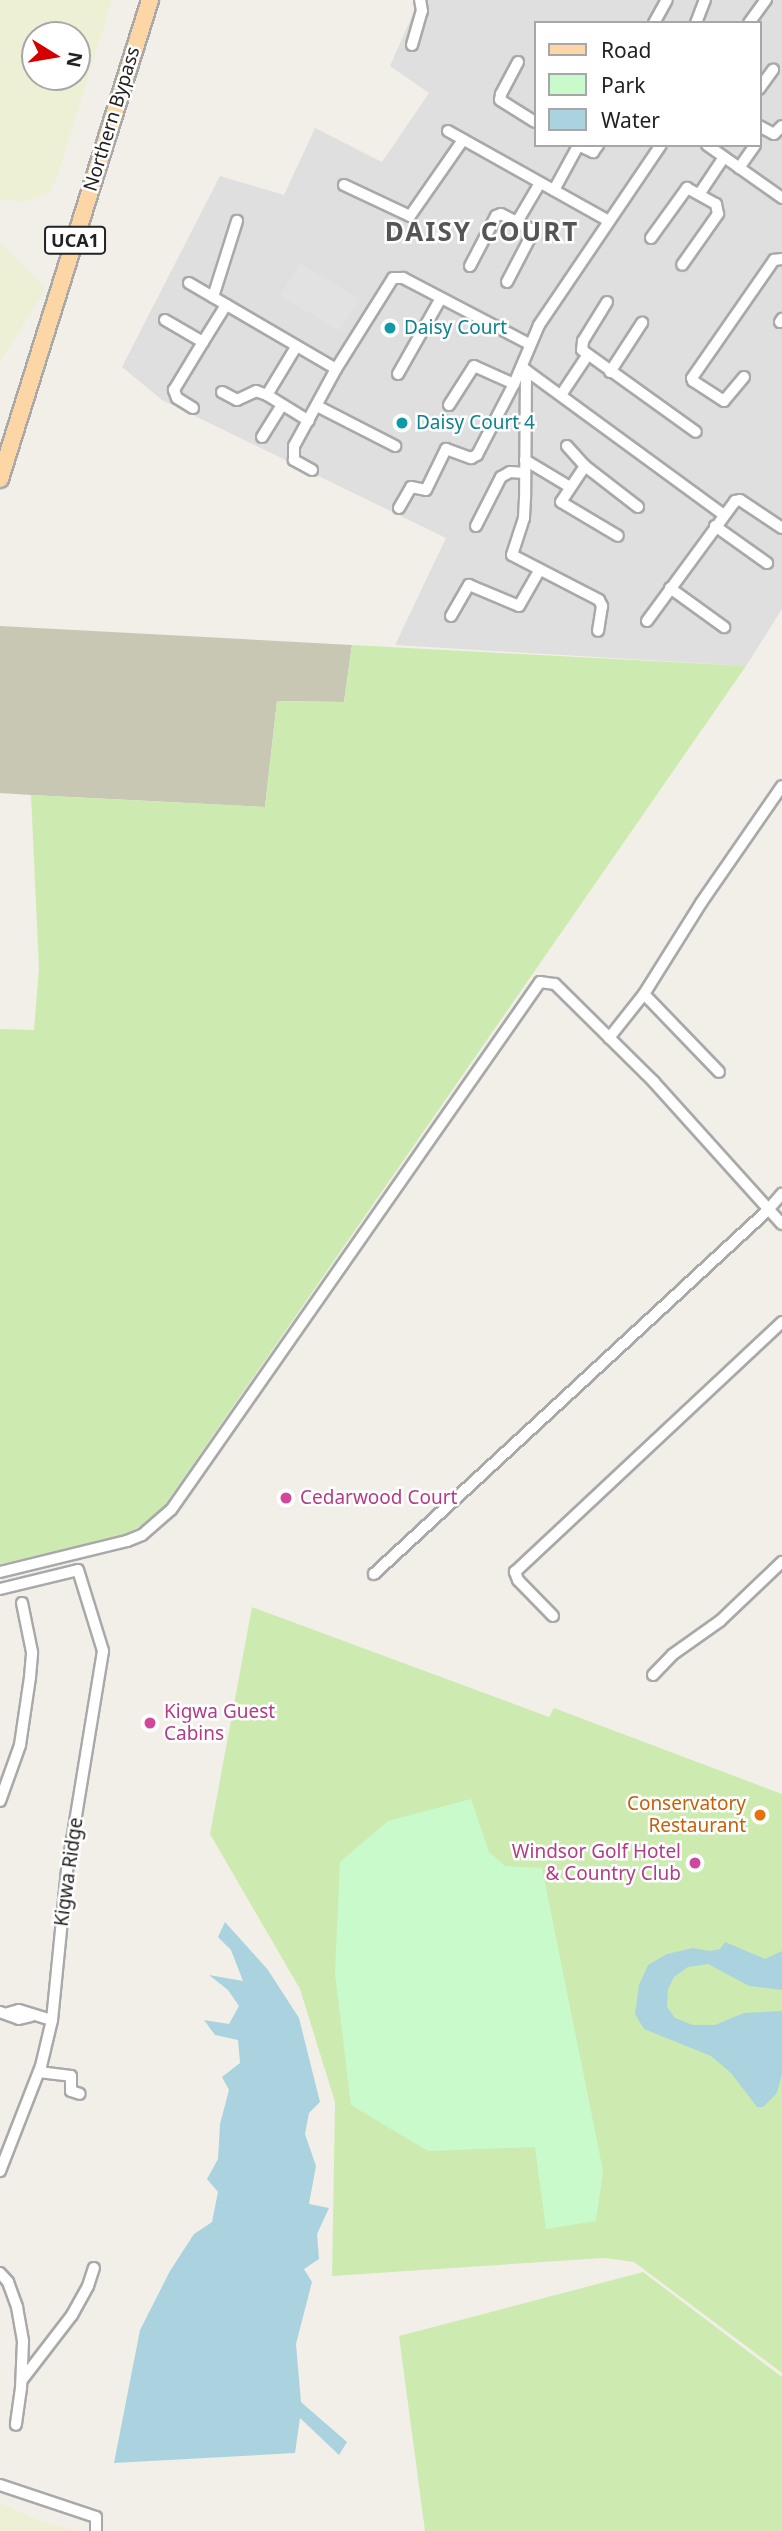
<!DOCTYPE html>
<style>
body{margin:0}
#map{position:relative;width:782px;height:2531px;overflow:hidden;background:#f2efe9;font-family:"Noto Sans",sans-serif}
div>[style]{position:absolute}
.residential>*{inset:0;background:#e0dfdf}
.construction>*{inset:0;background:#c7c7b4}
.farmland>*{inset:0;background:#eef0d5}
.grass>*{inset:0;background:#cdebb0}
.park>*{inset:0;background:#c8facc}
.parking>*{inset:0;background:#e2e2e2;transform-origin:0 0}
.water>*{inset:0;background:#aad3df}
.roads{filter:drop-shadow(2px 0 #a9a9a9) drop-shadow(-2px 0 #a9a9a9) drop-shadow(0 2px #a9a9a9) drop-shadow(0 -2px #a9a9a9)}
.street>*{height:10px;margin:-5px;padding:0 5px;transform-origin:5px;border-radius:5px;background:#fff}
.primary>*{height:16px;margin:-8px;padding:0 8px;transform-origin:8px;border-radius:8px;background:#fcd6a4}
.dots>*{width:19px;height:19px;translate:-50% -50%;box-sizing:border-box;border:4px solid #fff;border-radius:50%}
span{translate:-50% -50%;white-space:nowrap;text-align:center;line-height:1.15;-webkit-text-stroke:5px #fff;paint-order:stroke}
.shield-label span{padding:2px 5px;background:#fff;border:2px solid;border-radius:5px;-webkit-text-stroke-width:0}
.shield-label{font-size:18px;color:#222;font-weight:700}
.street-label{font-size:19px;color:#222}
.culture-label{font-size:19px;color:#0d838f}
.left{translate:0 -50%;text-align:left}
.hotel-label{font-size:19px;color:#b23c85}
.right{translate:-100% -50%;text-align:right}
.food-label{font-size:19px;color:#c56008}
.district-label{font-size:26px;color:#555;font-weight:700;letter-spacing:2px}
.legend{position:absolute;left:534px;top:21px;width:228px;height:126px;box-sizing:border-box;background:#fff;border:2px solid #a7a7a7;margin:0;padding:9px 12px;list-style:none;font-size:21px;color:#222}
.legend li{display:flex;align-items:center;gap:14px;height:35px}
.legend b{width:35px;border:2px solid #a7a7a7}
.north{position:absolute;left:21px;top:21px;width:70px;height:70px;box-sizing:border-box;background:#fff;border:2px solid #a7a7a7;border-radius:50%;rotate:101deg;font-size:19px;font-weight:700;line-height:28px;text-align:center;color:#222}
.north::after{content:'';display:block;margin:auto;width:24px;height:32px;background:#d40000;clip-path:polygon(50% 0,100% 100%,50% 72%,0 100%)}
</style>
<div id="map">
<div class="residential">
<i style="clip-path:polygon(evenodd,419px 0,782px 0,782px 609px,746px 666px,395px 645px,446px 538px,162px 400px,122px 367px,220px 176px,284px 195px,315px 128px,382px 162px,429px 93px,390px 66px,419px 0,535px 23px,759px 23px,759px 145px,535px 145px,535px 23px)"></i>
</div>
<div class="construction">
<i style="clip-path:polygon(0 626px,352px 645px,344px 702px,277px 701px,265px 807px,31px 795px,0 793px)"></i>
</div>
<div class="farmland">
<i style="clip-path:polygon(evenodd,0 0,112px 0,58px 175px,50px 192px,24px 202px,0 199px,0 0,35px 35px,77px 35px,77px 77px,35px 77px,35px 35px)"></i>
<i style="clip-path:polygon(0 243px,46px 288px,0 363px)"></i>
<i style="clip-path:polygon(0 2503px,45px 2523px,79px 2531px,0 2531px)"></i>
</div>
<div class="grass">
<i style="clip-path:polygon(352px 645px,746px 666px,162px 1509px,141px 1526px,119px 1537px,0 1564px,0 1029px,34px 1030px,39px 969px,31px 795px,265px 807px,277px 701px,344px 702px)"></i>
<i style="clip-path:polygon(252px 1607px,549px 1717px,554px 1708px,782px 1794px,782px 2373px,634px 2262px,604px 2258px,332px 2276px,335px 2102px,300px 1989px,210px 1834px)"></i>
<i style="clip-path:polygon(643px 2272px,782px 2377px,782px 2531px,425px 2531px,399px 2336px)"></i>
</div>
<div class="park">
<i style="clip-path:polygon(471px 1799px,489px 1852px,505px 1866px,542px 1868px,603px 2171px,596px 2221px,546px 2229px,535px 2147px,428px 2151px,351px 2105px,335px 1974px,340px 1862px,388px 1821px)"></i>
</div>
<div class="parking">
<i style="left:300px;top:263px;width:69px;height:38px;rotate:31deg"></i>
</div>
<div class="water">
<i style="clip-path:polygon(225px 1922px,268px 1970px,299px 2018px,320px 2102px,309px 2113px,305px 2134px,316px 2166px,309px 2204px,329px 2208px,317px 2234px,319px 2259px,304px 2269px,312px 2282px,296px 2344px,301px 2402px,347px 2442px,339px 2455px,300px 2418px,295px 2453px,114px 2463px,140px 2330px,170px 2271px,194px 2234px,212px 2222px,218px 2192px,207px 2179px,218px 2159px,220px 2124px,229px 2090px,222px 2077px,240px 2063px,238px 2040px,215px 2035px,204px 2020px,229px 2024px,239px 2006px,228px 1990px,209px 1975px,243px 1981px,231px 1950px,218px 1937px)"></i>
<i style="clip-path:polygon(725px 1942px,765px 1959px,782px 1951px,782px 1990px,749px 1986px,708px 1964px,688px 1967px,674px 1977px,668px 1989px,667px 2007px,675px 2018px,693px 2025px,715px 2025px,744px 2013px,782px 2011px,782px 2074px,777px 2093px,763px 2107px,757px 2107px,731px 2073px,711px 2056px,644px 2029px,635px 2014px,639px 1985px,648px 1965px,667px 1954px,693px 1948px,710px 1951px,720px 1949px)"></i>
</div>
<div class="roads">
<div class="street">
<i style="left:654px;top:23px;width:26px;rotate:-61deg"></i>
<i style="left:696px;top:23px;width:25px;rotate:-69deg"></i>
<i style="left:749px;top:23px;width:29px;rotate:-54deg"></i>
<i style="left:412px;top:45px;width:35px;rotate:-74deg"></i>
<i style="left:422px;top:11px;width:11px;rotate:-100deg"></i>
<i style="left:518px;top:62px;width:36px;rotate:118deg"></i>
<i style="left:501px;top:94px;width:6px;rotate:99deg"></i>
<i style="left:500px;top:100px;width:41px;rotate:32.2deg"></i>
<i style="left:759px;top:89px;width:24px;rotate:-54deg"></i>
<i style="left:759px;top:126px;width:17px;rotate:28deg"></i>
<i style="left:774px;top:134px;width:11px;rotate:-45deg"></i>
<i style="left:448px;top:131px;width:184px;rotate:29.2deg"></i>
<i style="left:578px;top:145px;width:17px;rotate:25deg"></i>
<i style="left:593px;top:152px;width:9px;rotate:-54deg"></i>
<i style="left:707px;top:145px;width:92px;rotate:35.2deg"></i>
<i style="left:739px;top:168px;width:28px;rotate:-55deg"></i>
<i style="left:344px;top:185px;width:73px;rotate:25.2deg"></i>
<i style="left:410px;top:216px;width:93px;rotate:-55.1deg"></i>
<i style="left:554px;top:190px;width:50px;rotate:-61.4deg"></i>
<i style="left:700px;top:193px;width:43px;rotate:-56.3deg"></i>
<i style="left:517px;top:222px;width:45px;rotate:-59.5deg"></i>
<i style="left:651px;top:238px;width:62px;rotate:-54.2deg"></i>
<i style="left:687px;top:188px;width:33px;rotate:29deg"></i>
<i style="left:716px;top:204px;width:10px;rotate:79deg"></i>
<i style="left:718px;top:214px;width:62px;rotate:125.2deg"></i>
<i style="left:470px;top:266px;width:56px;rotate:-62.5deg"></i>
<i style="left:496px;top:216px;width:5px;rotate:-22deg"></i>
<i style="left:501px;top:214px;width:33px;rotate:27deg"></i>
<i style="left:530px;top:229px;width:5px;rotate:68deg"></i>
<i style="left:532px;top:234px;width:54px;rotate:117.5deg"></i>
<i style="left:189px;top:283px;width:170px;rotate:30.3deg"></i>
<i style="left:213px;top:297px;width:80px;rotate:-72.5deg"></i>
<i style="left:607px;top:302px;width:46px;rotate:121.6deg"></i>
<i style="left:583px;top:341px;width:9px;rotate:96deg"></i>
<i style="left:582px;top:350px;width:140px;rotate:35.7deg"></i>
<i style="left:165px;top:320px;width:44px;rotate:30.1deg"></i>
<i style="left:203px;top:342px;width:44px;rotate:-58.1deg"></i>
<i style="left:780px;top:322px;width:4px;rotate:-56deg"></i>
<i style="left:296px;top:347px;width:56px;rotate:121.1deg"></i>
<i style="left:267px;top:395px;width:49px;rotate:31.8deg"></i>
<i style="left:523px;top:368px;width:249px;rotate:36.2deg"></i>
<i style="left:526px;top:370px;width:128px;rotate:90.4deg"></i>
<i style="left:525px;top:498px;width:20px;rotate:93deg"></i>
<i style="left:524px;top:518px;width:39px;rotate:108deg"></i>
<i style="left:512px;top:555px;width:98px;rotate:27.3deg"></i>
<i style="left:599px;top:600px;width:7px;rotate:63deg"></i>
<i style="left:602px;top:606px;width:25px;rotate:99deg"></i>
<i style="left:610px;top:372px;width:59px;rotate:-56.9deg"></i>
<i style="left:398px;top:374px;width:87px;rotate:-60.5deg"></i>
<i style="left:744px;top:377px;width:31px;rotate:130deg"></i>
<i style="left:724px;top:401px;width:37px;rotate:-147deg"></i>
<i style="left:693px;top:381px;width:3px;rotate:-108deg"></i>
<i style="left:692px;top:378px;width:144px;rotate:-55.2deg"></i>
<i style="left:774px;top:260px;width:8px;rotate:-7deg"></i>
<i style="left:222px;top:392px;width:17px;rotate:28deg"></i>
<i style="left:237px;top:400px;width:21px;rotate:-25deg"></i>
<i style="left:256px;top:391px;width:12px;rotate:20deg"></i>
<i style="left:561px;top:395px;width:47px;rotate:-56.3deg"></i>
<i style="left:449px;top:405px;width:46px;rotate:-57.3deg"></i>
<i style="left:474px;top:366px;width:44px;rotate:24.2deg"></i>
<i style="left:317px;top:406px;width:88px;rotate:27.1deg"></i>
<i style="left:193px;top:408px;width:19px;rotate:-148deg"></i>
<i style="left:177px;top:398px;width:9px;rotate:-111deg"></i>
<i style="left:174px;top:390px;width:56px;rotate:-58.9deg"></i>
<i style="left:262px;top:437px;width:38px;rotate:-58deg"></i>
<i style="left:567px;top:446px;width:27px;rotate:48deg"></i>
<i style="left:585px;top:466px;width:67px;rotate:37.7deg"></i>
<i style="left:525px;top:460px;width:52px;rotate:31deg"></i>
<i style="left:585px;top:466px;width:43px;rotate:123.7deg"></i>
<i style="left:561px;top:502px;width:66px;rotate:30.8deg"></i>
<i style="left:312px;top:470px;width:21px;rotate:-151deg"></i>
<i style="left:294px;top:460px;width:14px;rotate:-90deg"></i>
<i style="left:294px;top:446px;width:88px;rotate:-61.4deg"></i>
<i style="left:336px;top:369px;width:107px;rotate:-57.9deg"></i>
<i style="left:393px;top:278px;width:10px"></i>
<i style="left:403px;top:278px;width:142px;rotate:27.6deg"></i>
<i style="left:399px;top:508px;width:24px;rotate:-60deg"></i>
<i style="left:411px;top:487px;width:15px;rotate:11deg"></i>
<i style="left:426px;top:490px;width:46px;rotate:-64deg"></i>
<i style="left:446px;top:449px;width:27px;rotate:20deg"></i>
<i style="left:471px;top:458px;width:7px;rotate:-27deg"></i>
<i style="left:477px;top:455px;width:80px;rotate:-62.5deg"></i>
<i style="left:514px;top:384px;width:64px;rotate:-67deg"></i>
<i style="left:539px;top:325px;width:217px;rotate:-55.9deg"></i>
<i style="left:476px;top:526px;width:55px;rotate:-63deg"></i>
<i style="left:501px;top:477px;width:10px;rotate:-29deg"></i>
<i style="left:510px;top:472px;width:15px;rotate:4deg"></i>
<i style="left:715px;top:526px;width:64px;rotate:35.4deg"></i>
<i style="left:670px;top:588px;width:67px;rotate:35.8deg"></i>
<i style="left:451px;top:616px;width:36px;rotate:-60deg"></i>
<i style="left:469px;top:585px;width:54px;rotate:22.8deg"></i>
<i style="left:519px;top:606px;width:40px;rotate:-60.3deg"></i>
<i style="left:647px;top:621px;width:149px;rotate:-53.7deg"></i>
<i style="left:735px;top:501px;width:5px;rotate:-11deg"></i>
<i style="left:740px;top:500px;width:50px;rotate:33.7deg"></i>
<i style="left:644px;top:994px;width:108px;rotate:46.1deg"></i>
<i style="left:609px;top:1038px;width:56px;rotate:-51.5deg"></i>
<i style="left:644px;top:994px;width:107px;rotate:-57.9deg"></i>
<i style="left:701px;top:903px;width:142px;rotate:-55.3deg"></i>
<i style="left:0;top:1572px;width:131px;rotate:-13.7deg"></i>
<i style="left:127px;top:1541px;width:16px;rotate:-22deg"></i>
<i style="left:142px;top:1535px;width:38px;rotate:-41deg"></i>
<i style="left:171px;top:1510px;width:644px;rotate:-55.05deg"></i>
<i style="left:540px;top:982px;width:15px;rotate:8deg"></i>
<i style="left:555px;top:984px;width:139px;rotate:44.7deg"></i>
<i style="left:654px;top:1082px;width:191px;rotate:48deg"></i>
<i style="left:374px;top:1574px;width:535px;rotate:-42.73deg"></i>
<i style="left:767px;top:1211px;width:23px;rotate:-49deg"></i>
<i style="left:0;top:1589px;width:80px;rotate:-13.7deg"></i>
<i style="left:78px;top:1570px;width:85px;rotate:72.8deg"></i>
<i style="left:103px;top:1651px;width:222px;rotate:99.3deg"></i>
<i style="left:67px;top:1870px;width:151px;rotate:95.7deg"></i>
<i style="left:52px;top:2020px;width:47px;rotate:103.4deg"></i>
<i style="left:41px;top:2066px;width:113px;rotate:111.3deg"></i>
<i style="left:553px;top:1616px;width:50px;rotate:-134.2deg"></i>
<i style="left:518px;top:1580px;width:9px;rotate:-111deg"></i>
<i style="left:515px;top:1572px;width:366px;rotate:-43.1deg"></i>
<i style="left:653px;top:1675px;width:28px;rotate:-46deg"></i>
<i style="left:672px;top:1655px;width:59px;rotate:-35.3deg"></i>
<i style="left:720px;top:1621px;width:86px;rotate:-43.6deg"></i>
<i style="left:0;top:1801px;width:59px;rotate:-70.3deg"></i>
<i style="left:20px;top:1745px;width:69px;rotate:-81.6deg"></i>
<i style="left:30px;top:1677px;width:25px;rotate:-85deg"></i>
<i style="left:32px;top:1652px;width:50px;rotate:-101.5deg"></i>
<i style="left:0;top:2012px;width:20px;rotate:20deg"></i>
<i style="left:19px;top:2019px;width:12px;rotate:-14deg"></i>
<i style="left:8px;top:2013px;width:11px;rotate:-15deg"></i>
<i style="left:19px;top:2010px;width:34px;rotate:17deg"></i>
<i style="left:39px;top:2072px;width:32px;rotate:7deg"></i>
<i style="left:71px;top:2076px;width:15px;rotate:90deg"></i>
<i style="left:71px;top:2091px;width:9px;rotate:18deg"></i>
<i style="left:0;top:2273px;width:12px;rotate:48deg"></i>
<i style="left:8px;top:2282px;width:27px;rotate:70deg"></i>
<i style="left:17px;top:2307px;width:35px;rotate:80deg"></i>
<i style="left:23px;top:2341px;width:47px;rotate:92.4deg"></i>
<i style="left:21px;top:2388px;width:37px;rotate:98deg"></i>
<i style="left:22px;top:2380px;width:82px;rotate:-52.4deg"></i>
<i style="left:72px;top:2315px;width:33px;rotate:-61deg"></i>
<i style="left:88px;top:2286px;width:19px;rotate:-72deg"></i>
<i style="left:0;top:2485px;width:101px;rotate:18.4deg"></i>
<i style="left:96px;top:2517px;width:14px;rotate:90deg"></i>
</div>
<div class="primary">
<i style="left:0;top:479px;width:502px;rotate:-72.61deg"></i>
</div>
</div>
<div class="dots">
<i style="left:390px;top:328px;background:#0f9aa8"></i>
<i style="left:402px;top:423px;background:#0f9aa8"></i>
<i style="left:286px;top:1498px;background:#d1479c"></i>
<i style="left:150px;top:1723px;background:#d1479c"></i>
<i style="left:760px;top:1815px;background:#e8710a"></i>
<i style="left:695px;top:1863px;background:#d1479c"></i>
</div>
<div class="shield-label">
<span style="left:75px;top:240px">UCA1</span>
</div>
<div class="street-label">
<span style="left:112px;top:119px;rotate:-73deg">Northern Bypass</span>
<span style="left:69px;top:1872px;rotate:-82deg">Kigwa Ridge</span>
</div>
<div class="culture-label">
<span class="left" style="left:404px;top:328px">Daisy Court</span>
<span class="left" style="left:416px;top:423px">Daisy Court 4</span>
</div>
<div class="hotel-label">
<span class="left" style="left:300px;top:1498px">Cedarwood Court</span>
<span class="left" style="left:164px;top:1723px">Kigwa Guest<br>Cabins</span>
<span class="right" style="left:681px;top:1863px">Windsor Golf Hotel<br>&amp; Country Club</span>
</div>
<div class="food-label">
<span class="right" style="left:746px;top:1815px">Conservatory<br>Restaurant</span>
</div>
<div class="district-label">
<span style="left:482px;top:232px">DAISY COURT</span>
</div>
<ul class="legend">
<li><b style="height:9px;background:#fcd6a4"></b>Road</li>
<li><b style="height:19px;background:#c8facc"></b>Park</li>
<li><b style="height:19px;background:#aad3df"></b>Water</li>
</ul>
<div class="north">N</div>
</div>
